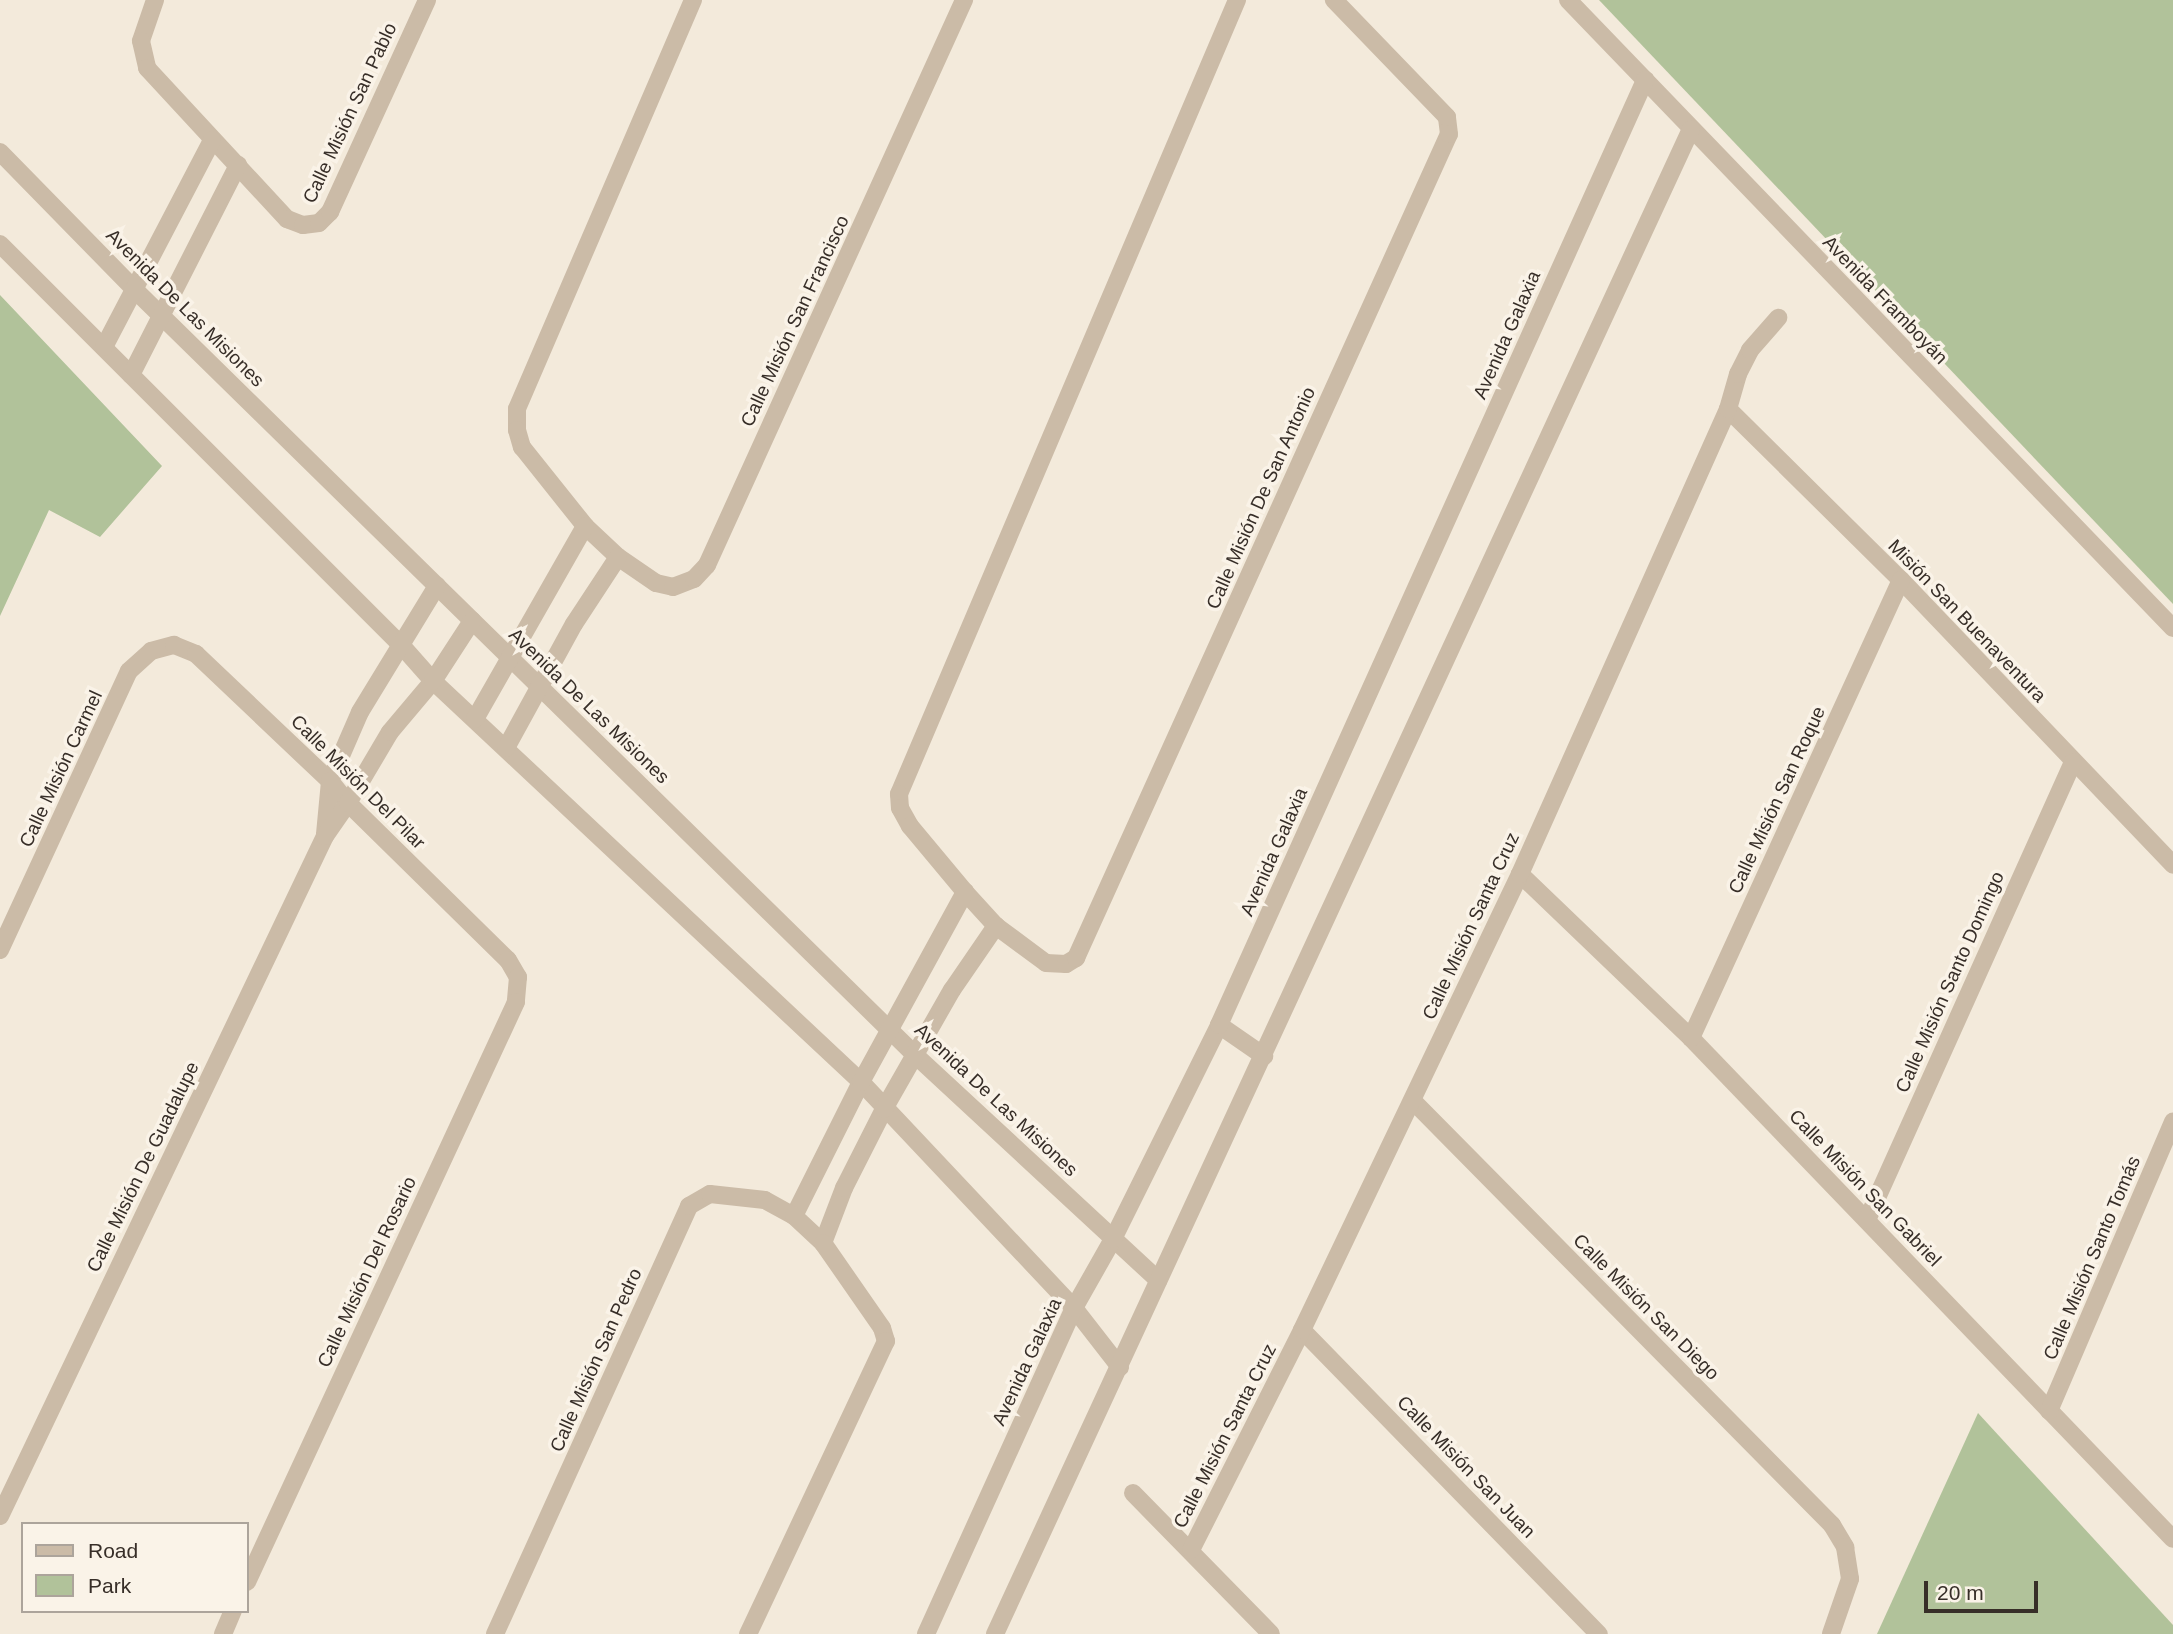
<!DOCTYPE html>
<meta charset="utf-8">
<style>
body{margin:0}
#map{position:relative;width:2173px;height:1634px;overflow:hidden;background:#f3eadb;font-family:Helvetica,sans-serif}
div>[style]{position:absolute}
.green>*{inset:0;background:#b1c29a}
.street>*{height:18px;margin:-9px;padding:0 9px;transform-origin:9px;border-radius:9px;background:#cbbba7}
span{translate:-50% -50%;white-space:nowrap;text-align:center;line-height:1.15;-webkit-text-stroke:7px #faf3e8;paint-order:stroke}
.street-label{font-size:19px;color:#372e28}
.legend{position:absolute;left:21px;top:1522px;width:228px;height:91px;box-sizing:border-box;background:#faf3e8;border:2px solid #aca49b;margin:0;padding:9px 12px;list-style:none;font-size:21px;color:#372e28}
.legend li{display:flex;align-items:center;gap:14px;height:35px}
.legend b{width:35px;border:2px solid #aca49b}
.scale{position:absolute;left:1924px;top:1581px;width:114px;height:32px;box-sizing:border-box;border:4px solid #372e28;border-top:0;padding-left:9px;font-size:21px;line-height:24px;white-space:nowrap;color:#372e28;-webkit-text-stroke:5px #faf3e8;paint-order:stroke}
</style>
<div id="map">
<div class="green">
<i style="clip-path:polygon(1599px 0,2173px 0,2173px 604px)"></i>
<i style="clip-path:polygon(0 295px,162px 466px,100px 537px,49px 510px,0 616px)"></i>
<i style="clip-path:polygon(1978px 1413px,2173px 1625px,2173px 1634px,1877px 1634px)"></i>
</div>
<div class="street">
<i style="left:155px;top:0;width:43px;rotate:108.9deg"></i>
<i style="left:141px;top:41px;width:28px;rotate:77deg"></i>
<i style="left:147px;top:68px;width:206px;rotate:47.2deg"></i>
<i style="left:287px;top:219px;width:17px;rotate:21deg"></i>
<i style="left:303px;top:225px;width:16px;rotate:-7deg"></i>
<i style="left:319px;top:223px;width:16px;rotate:-45deg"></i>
<i style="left:330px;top:212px;width:233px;rotate:-65.4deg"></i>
<i style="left:693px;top:0;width:445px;rotate:113.3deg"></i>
<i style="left:517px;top:409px;width:21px;rotate:90deg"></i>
<i style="left:517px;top:430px;width:18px;rotate:74deg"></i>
<i style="left:522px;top:447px;width:101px;rotate:51.4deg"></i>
<i style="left:585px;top:526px;width:45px;rotate:43.2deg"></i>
<i style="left:618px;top:557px;width:46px;rotate:34.4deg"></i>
<i style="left:656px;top:583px;width:17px;rotate:13deg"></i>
<i style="left:673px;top:587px;width:22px;rotate:-21deg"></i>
<i style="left:694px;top:579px;width:19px;rotate:-47deg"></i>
<i style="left:707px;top:565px;width:621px;rotate:-65.54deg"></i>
<i style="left:1237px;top:0;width:863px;rotate:113.06deg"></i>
<i style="left:899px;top:794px;width:14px;rotate:86deg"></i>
<i style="left:900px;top:808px;width:21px;rotate:61deg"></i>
<i style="left:910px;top:826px;width:86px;rotate:50.2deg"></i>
<i style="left:965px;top:892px;width:46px;rotate:47.6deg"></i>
<i style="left:996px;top:926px;width:62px;rotate:36.5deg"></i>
<i style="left:1046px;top:963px;width:20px;rotate:3deg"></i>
<i style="left:1066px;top:964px;width:12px;rotate:-31deg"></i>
<i style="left:1076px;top:958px;width:904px;rotate:-65.65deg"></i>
<i style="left:1449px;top:134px;width:17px;rotate:-97deg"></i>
<i style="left:1447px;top:117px;width:163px;rotate:-134deg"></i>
<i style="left:1568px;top:0;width:872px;rotate:46.07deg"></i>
<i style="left:0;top:152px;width:192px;rotate:45.6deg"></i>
<i style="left:134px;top:289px;width:1093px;rotate:44.44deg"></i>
<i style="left:914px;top:1054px;width:333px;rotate:42.8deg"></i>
<i style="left:0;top:244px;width:569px;rotate:45deg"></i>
<i style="left:402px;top:646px;width:47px;rotate:48.5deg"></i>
<i style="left:433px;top:681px;width:587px;rotate:43.13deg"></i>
<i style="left:861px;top:1082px;width:311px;rotate:46.7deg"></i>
<i style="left:1074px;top:1308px;width:75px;rotate:52.1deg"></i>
<i style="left:104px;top:347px;width:233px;rotate:-62.4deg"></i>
<i style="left:131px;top:375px;width:236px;rotate:-63deg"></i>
<i style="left:1728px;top:409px;width:243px;rotate:44.7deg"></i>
<i style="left:1901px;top:580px;width:394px;rotate:46.3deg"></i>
<i style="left:475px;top:719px;width:222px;rotate:-60.3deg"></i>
<i style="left:506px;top:748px;width:141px;rotate:-61.3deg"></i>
<i style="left:574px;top:624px;width:80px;rotate:-56.7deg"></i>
<i style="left:325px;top:834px;width:53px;rotate:-84.6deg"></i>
<i style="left:330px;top:781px;width:75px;rotate:-66.5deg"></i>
<i style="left:360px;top:712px;width:148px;rotate:-58.6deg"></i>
<i style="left:1520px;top:874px;width:237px;rotate:43.8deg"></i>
<i style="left:1691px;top:1038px;width:695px;rotate:46.11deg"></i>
<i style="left:0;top:950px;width:307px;rotate:-65.2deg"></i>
<i style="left:129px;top:671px;width:30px;rotate:-42deg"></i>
<i style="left:151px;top:651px;width:24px;rotate:-15deg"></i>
<i style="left:174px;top:645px;width:24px;rotate:22deg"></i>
<i style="left:196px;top:654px;width:185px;rotate:43.5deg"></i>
<i style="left:330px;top:781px;width:28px;rotate:51deg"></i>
<i style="left:348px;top:803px;width:224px;rotate:44.5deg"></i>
<i style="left:508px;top:960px;width:20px;rotate:60deg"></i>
<i style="left:518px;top:977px;width:25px;rotate:95deg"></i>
<i style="left:516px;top:1002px;width:639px;rotate:114.88deg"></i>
<i style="left:1219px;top:1025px;width:55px;rotate:34.6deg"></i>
<i style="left:1691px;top:1038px;width:504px;rotate:-65.37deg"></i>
<i style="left:1413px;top:1101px;width:596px;rotate:45.34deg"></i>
<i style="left:1832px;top:1525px;width:26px;rotate:59deg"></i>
<i style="left:1845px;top:1547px;width:32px;rotate:81deg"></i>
<i style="left:1850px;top:1579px;width:58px;rotate:109.1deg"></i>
<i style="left:794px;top:1216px;width:150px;rotate:-63.4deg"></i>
<i style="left:861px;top:1082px;width:217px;rotate:-61.3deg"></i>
<i style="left:1867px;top:1220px;width:502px;rotate:-65.78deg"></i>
<i style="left:823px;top:1243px;width:59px;rotate:-69.1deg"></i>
<i style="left:844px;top:1188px;width:89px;rotate:-63.1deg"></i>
<i style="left:884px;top:1109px;width:137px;rotate:-60.3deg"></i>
<i style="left:952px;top:990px;width:78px;rotate:-55.5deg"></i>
<i style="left:1302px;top:1330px;width:425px;rotate:45.7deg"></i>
<i style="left:2049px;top:1411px;width:315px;rotate:-66.8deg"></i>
<i style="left:1133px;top:1493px;width:197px;rotate:45.6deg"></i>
<i style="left:0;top:1516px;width:754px;rotate:-64.45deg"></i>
<i style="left:325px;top:836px;width:40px;rotate:-55.1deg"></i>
<i style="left:348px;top:803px;width:82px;rotate:-59.4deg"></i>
<i style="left:390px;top:732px;width:67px;rotate:-49.9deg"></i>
<i style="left:433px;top:681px;width:72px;rotate:-57deg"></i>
<i style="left:1191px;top:1550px;width:246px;rotate:-63.2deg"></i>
<i style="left:1302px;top:1330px;width:505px;rotate:-64.45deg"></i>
<i style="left:1520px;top:874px;width:509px;rotate:-65.9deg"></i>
<i style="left:1728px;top:409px;width:36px;rotate:-74deg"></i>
<i style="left:1738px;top:374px;width:27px;rotate:-63deg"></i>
<i style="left:1750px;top:350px;width:43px;rotate:-48.8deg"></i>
<i style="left:223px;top:1634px;width:25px;rotate:-67deg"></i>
<i style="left:495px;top:1634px;width:470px;rotate:-65.6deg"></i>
<i style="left:689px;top:1206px;width:24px;rotate:-30deg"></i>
<i style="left:710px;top:1194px;width:55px;rotate:6.2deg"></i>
<i style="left:765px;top:1200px;width:33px;rotate:29deg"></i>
<i style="left:794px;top:1216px;width:40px;rotate:43deg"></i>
<i style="left:823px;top:1243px;width:103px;rotate:55.2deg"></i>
<i style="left:882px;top:1328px;width:14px;rotate:73deg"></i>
<i style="left:886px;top:1341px;width:324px;rotate:115.2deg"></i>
<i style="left:926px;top:1634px;width:358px;rotate:-65.6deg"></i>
<i style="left:1074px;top:1308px;width:79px;rotate:-60.5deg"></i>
<i style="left:1113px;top:1239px;width:239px;rotate:-63.6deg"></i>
<i style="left:1219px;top:1025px;width:1037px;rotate:-65.73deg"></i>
<i style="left:995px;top:1634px;width:1658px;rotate:-65.18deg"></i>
</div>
<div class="street-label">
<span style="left:350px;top:113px;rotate:-65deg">Calle Misión San Pablo</span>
<span style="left:1885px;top:300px;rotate:46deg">Avenida Framboyán</span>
<span style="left:185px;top:308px;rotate:45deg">Avenida De Las Misiones</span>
<span style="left:795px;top:321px;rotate:-65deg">Calle Misión San Francisco</span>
<span style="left:1507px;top:335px;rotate:-66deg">Avenida Galaxia</span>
<span style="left:1261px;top:498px;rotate:-66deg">Calle Misión De San Antonio</span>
<span style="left:1967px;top:621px;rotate:46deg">Misión San Buenaventura</span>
<span style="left:589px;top:706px;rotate:44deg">Avenida De Las Misiones</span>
<span style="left:61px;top:769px;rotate:-65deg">Calle Misión Carmel</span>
<span style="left:358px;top:782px;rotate:45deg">Calle Misión Del Pilar</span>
<span style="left:1777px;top:800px;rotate:-65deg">Calle Misión San Roque</span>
<span style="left:1274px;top:852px;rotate:-66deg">Avenida Galaxia</span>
<span style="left:1471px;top:926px;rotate:-65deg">Calle Misión Santa Cruz</span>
<span style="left:1950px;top:982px;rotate:-66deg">Calle Misión Santo Domingo</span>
<span style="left:996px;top:1100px;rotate:43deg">Avenida De Las Misiones</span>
<span style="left:143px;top:1167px;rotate:-64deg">Calle Misión De Guadalupe</span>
<span style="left:1865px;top:1188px;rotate:46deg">Calle Misión San Gabriel</span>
<span style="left:2092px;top:1258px;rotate:-67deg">Calle Misión Santo Tomás</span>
<span style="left:367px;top:1272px;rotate:-65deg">Calle Misión Del Rosario</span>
<span style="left:1646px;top:1307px;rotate:45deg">Calle Misión San Diego</span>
<span style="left:596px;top:1360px;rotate:-66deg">Calle Misión San Pedro</span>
<span style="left:1027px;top:1362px;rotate:-65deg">Avenida Galaxia</span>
<span style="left:1225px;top:1436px;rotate:-63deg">Calle Misión Santa Cruz</span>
<span style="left:1466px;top:1467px;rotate:46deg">Calle Misión San Juan</span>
</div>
<ul class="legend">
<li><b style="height:9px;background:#cbbba7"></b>Road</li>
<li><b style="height:19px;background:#b1c29a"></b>Park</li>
</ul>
<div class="scale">20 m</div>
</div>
